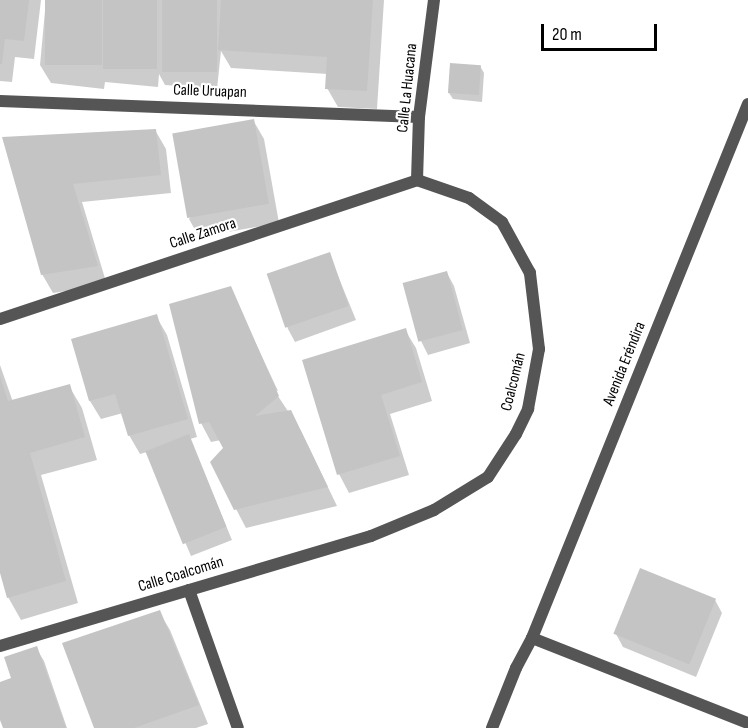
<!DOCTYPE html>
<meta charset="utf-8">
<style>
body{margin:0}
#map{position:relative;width:748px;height:728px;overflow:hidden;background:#fff;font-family:"Sofia Sans Condensed",sans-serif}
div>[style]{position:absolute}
.shadow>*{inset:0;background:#0003}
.building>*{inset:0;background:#c4c4c4;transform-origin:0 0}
.street>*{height:12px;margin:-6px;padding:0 6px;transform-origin:6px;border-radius:6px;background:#555}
span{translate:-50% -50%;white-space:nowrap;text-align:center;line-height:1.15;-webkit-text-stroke:4.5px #fff;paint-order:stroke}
.street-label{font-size:16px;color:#000}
.scale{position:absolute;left:541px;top:24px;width:116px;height:27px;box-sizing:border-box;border:3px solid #000;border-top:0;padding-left:8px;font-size:18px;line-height:21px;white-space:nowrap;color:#000;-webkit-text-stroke:4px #fff;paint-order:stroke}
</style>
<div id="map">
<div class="shadow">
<i style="clip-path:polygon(0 0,41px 0,34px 59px,15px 57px,12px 82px,0 81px)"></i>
<i style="clip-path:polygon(46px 0,384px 0,377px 109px,338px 107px,327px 88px,328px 74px,231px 68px,221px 51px,217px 89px,165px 85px,159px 74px,158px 87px,105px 82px,104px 89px,51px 83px,40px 65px)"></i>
<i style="clip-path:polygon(480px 66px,484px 73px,482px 102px,453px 99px,449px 93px)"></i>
<i style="clip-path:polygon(253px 120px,264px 139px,279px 223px,199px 237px,189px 219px)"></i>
<i style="clip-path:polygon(155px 130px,166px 149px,171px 193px,82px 202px,107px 285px,53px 293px,42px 274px,4px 138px)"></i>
<i style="clip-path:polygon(329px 254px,356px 320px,295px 342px,288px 329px,269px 276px)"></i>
<i style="clip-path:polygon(447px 273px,454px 286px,470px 343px,428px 355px,421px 341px)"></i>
<i style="clip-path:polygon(230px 288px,278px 391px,274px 390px,301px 431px,337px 506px,246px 528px,236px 509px,225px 448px,221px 440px,211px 442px,201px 423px)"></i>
<i style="clip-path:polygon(156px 316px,167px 335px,197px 437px,190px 439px,232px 540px,191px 556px,147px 452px,140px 454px,129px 435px,123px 413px,101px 419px,90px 401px,73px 340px)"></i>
<i style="clip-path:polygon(405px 330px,416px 348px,432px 401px,390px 414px,409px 475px,349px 493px,339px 474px)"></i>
<i style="clip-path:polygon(0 365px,13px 402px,69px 386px,82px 408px,97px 460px,41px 475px,78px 603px,21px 620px,8px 597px,0 568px)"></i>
<i style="clip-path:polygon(715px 600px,722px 613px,696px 677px,623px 647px,616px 634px)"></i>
<i style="clip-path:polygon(159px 612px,170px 630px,208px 724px,196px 728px,96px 728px)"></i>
<i style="clip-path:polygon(36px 648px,44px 661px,67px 728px,4px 728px,0 716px,0 684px,13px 679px)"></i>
</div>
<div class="building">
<i style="clip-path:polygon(0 0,29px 0,24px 41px,5px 39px,2px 64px,0 64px)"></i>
<i style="left:45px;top:0;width:57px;height:65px"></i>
<i style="left:103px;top:0;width:54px;height:69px"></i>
<i style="left:162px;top:0;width:55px;height:72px"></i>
<i style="clip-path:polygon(221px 0,373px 0,367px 91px,325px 89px,327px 57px,218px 50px)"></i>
<i style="left:450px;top:63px;width:31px;height:30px;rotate:4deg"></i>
<i style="left:254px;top:119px;width:86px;height:83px;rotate:80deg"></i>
<i style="clip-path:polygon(156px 129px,161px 175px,73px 184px,98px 266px,41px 275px,2px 137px)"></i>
<i style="left:330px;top:252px;width:57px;height:67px;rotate:71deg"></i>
<i style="left:447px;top:271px;width:61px;height:46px;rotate:75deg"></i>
<i style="clip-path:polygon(231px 286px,279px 396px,255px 416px,291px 410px,328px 487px,234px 510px,210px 462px,223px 448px,209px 422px,199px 424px,169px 304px)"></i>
<i style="clip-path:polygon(157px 314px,188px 419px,128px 436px,115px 394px,89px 401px,71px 339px)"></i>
<i style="clip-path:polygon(406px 328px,422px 382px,381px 395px,400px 456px,337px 475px,302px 360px)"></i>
<i style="clip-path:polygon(0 376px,8px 401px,70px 384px,85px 437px,30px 453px,66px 581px,7px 598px,0 573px)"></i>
<i style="left:189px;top:434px;width:100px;height:47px;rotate:68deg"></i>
<i style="left:640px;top:568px;width:82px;height:71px;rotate:22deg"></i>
<i style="clip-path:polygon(160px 610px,199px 705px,134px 728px,94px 728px,62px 643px)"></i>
<i style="clip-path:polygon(37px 646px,66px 728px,3px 728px,0 720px,0 682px,11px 678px,4px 657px)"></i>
</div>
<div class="street">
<i style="left:0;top:101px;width:419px;rotate:2.2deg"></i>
<i style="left:417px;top:180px;width:63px;rotate:-88.2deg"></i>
<i style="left:419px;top:117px;width:118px;rotate:-82.7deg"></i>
<i style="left:0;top:319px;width:440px;rotate:-18.4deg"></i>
<i style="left:189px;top:590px;width:146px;rotate:70.5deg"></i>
<i style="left:532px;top:638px;width:232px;rotate:21.5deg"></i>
<i style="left:0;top:646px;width:387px;rotate:-16.5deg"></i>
<i style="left:371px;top:536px;width:68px;rotate:-22.4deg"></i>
<i style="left:434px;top:510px;width:63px;rotate:-31.4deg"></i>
<i style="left:488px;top:477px;width:51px;rotate:-56.9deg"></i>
<i style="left:516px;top:434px;width:28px;rotate:-64deg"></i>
<i style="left:528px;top:409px;width:61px;rotate:-79.6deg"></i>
<i style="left:539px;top:349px;width:77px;rotate:-96.8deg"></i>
<i style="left:530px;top:273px;width:58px;rotate:-118.8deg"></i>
<i style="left:502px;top:222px;width:41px;rotate:-144deg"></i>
<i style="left:469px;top:198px;width:55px;rotate:-160.9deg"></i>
<i style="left:492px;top:728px;width:65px;rotate:-68.2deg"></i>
<i style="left:516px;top:668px;width:34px;rotate:-62deg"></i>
<i style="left:532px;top:638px;width:576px;rotate:-67.98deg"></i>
</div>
<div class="street-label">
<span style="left:408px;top:88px;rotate:-84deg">Calle La Huacana</span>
<span style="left:210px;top:92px;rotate:2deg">Calle Uruapan</span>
<span style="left:203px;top:234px;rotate:-18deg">Calle Zamora</span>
<span style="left:625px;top:364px;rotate:-68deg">Avenida Eréndira</span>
<span style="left:514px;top:382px;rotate:-76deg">Coalcomán</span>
<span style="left:181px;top:575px;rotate:-17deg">Calle Coalcomán</span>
</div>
<div class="scale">20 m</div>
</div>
